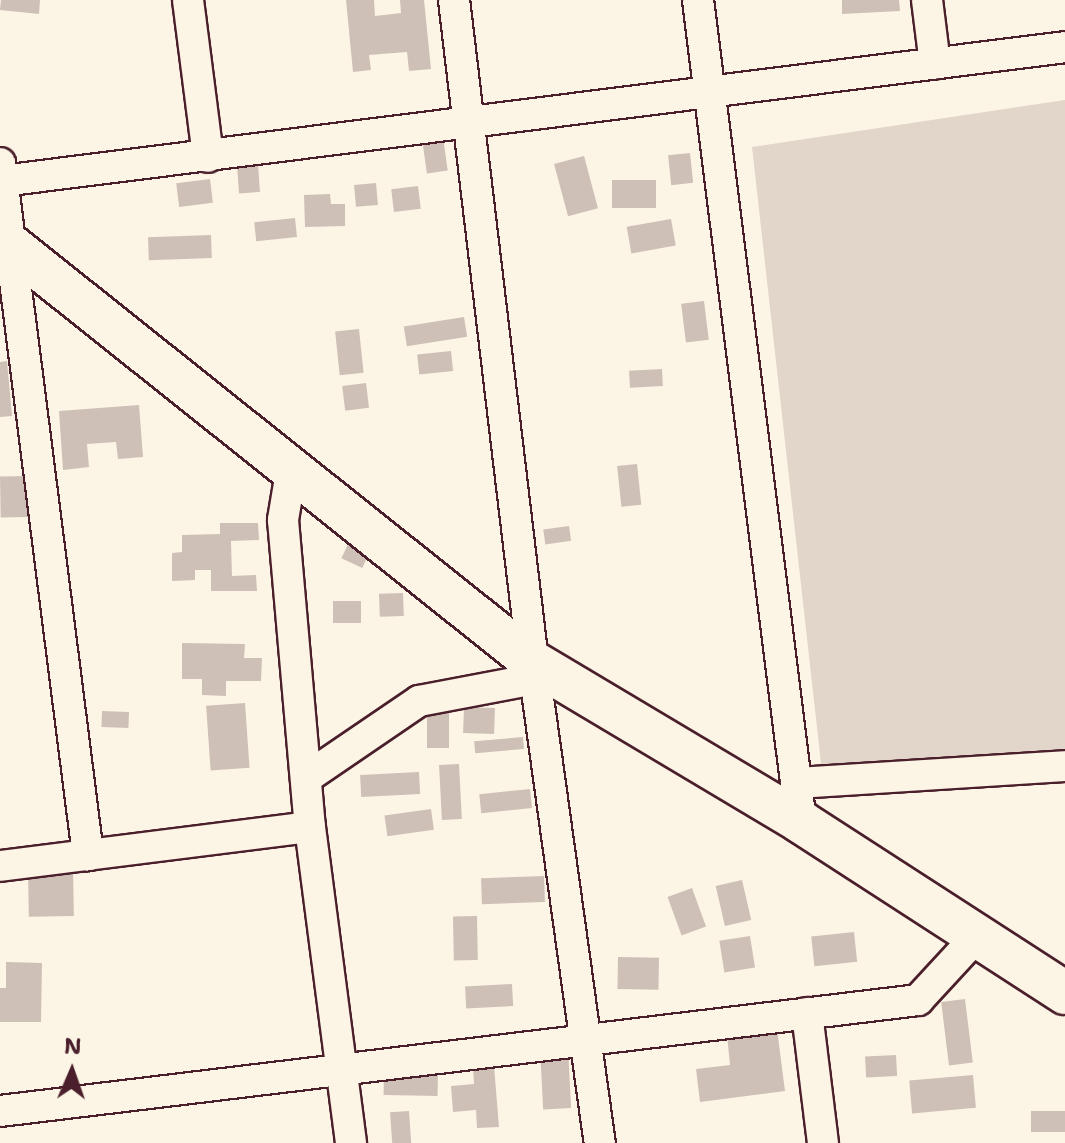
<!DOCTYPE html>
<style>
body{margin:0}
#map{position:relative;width:1065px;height:1143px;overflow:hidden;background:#fcf5e5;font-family:"Shantell Sans",sans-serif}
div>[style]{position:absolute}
.green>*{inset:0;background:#e2d5ca}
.building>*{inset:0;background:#cfc0b7;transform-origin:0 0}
.roads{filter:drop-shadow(2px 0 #4a1f2b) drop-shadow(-2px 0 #4a1f2b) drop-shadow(0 2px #4a1f2b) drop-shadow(0 -2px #4a1f2b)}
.street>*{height:30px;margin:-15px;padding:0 15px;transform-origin:15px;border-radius:15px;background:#fcf5e5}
.secondary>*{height:42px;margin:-21px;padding:0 21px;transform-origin:21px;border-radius:21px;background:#fcf5e5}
span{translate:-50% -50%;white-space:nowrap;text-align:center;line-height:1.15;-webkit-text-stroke:6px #fcf5e5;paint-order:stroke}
.north{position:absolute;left:32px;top:1031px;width:80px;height:80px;-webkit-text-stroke:6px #fcf5e5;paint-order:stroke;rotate:2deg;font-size:22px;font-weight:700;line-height:32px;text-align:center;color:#4a1f2b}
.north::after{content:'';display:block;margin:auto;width:28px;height:36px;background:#4a1f2b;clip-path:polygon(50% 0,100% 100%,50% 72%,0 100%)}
</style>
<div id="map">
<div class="green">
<i style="clip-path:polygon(1065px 100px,1065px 751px,824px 790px,752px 147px)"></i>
</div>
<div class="building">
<i style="clip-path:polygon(1px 0,40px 0,39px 14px,0 10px)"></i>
<i style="clip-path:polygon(346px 0,374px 0,375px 16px,401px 13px,400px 0,424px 0,431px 69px,409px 71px,407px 52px,369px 55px,371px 70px,353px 72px)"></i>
<i style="clip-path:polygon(842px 0,899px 0,900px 11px,842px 14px)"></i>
<i style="left:442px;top:130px;width:41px;height:21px;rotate:82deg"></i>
<i style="left:690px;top:153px;width:30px;height:22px;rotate:84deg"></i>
<i style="left:584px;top:156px;width:54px;height:31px;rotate:75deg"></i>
<i style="left:258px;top:164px;width:28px;height:21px;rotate:86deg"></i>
<i style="left:210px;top:179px;width:24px;height:34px;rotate:83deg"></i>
<i style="left:612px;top:180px;width:44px;height:28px"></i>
<i style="left:376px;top:183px;width:22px;height:22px;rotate:85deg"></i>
<i style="left:418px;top:186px;width:23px;height:27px;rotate:83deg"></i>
<i style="clip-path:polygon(330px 194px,331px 204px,345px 204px,345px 226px,305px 227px,304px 195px)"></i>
<i style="left:295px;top:218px;width:19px;height:41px;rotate:84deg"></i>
<i style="left:671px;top:219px;width:27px;height:45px;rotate:80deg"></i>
<i style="left:211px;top:235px;width:23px;height:63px;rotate:88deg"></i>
<i style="left:704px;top:301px;width:39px;height:23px;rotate:83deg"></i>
<i style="left:464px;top:317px;width:20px;height:61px;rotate:81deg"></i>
<i style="left:359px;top:329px;width:44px;height:24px;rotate:84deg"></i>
<i style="left:451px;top:351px;width:20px;height:34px;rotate:84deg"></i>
<i style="clip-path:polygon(7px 361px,12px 416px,0 417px,0 362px)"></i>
<i style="left:662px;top:369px;width:17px;height:33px;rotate:87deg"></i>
<i style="left:366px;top:383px;width:25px;height:24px;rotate:83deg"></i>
<i style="clip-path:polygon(139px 405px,143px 457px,118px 459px,116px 442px,87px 444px,89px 467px,63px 470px,59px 411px)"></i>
<i style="left:637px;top:464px;width:41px;height:20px;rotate:84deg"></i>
<i style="left:28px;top:476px;width:41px;height:28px;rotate:89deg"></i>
<i style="clip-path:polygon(220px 523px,258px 523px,259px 540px,231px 541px,232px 576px,256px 575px,257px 591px,211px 591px,211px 570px,195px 570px,195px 580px,172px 581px,172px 553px,182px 552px,182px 535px,220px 534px)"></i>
<i style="left:569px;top:526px;width:15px;height:26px;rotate:82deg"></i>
<i style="left:349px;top:542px;width:23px;height:18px;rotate:25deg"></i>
<i style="left:403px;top:593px;width:23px;height:24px;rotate:88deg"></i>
<i style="left:361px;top:601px;width:22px;height:28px;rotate:90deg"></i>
<i style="clip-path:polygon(182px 643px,245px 644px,244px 658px,262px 658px,261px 681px,226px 681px,226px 696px,202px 695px,202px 679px,182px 679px)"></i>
<i style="left:427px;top:702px;width:22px;height:46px"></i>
<i style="left:245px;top:703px;width:65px;height:39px;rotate:86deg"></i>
<i style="left:464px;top:707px;width:31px;height:26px;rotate:2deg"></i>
<i style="left:102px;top:711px;width:27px;height:16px;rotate:2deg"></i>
<i style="left:523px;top:737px;width:12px;height:49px;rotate:85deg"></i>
<i style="left:459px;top:764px;width:55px;height:20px;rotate:87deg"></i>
<i style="left:419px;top:772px;width:22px;height:59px;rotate:87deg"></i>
<i style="left:530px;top:789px;width:19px;height:51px;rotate:84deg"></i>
<i style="left:431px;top:809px;width:21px;height:47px;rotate:82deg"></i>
<i style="left:73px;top:868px;width:48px;height:45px;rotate:89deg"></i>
<i style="left:544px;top:876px;width:26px;height:63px;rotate:88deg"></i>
<i style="left:742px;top:880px;width:41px;height:27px;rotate:77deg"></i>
<i style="left:692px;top:888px;width:41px;height:26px;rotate:70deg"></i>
<i style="left:477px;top:916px;width:44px;height:24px;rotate:89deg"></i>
<i style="left:854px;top:932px;width:30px;height:43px;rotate:84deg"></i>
<i style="left:750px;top:936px;width:32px;height:31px;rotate:81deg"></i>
<i style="left:618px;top:957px;width:41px;height:32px;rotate:1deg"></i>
<i style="clip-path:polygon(6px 962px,42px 963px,41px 1022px,0 1022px,0 988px,6px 988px)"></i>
<i style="left:512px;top:984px;width:22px;height:47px;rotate:87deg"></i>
<i style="left:965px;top:999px;width:64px;height:24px;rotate:83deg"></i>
<i style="clip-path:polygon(777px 1029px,785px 1091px,700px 1102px,696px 1069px,730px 1065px,727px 1035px)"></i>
<i style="left:568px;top:1048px;width:60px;height:28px;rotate:87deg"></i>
<i style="left:896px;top:1055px;width:21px;height:31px;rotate:87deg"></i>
<i style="clip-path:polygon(494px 1066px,499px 1127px,477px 1128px,476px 1110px,453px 1112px,451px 1086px,474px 1084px,473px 1068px)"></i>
<i style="left:384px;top:1071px;width:54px;height:24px;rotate:1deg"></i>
<i style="left:973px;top:1075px;width:33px;height:64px;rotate:85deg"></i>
<i style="left:409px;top:1111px;width:32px;height:19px;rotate:86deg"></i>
<i style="left:1065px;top:1111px;width:21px;height:34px;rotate:90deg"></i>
</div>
<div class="roads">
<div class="street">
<i style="left:188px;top:0;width:158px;rotate:82.7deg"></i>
<i style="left:454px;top:0;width:667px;rotate:83.19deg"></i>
<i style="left:533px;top:662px;width:486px;rotate:82.1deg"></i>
<i style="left:698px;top:0;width:828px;rotate:82.86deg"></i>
<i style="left:927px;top:0;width:64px;rotate:82.9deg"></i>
<i style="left:0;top:163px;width:698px;rotate:82.75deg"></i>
<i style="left:2px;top:181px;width:1071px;rotate:-7.18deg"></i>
<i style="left:291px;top:472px;width:49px;rotate:99.5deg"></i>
<i style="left:283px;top:520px;width:308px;rotate:85deg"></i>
<i style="left:310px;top:827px;width:319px;rotate:82.6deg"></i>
<i style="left:306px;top:778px;width:137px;rotate:-34.3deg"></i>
<i style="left:419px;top:701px;width:118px;rotate:-10.7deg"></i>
<i style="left:796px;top:783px;width:270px;rotate:-3.6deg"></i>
<i style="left:0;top:866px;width:312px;rotate:-7.2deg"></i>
<i style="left:807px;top:1013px;width:131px;rotate:83deg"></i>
<i style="left:0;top:1111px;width:925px;rotate:-6.89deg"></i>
<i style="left:918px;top:1000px;width:87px;rotate:-47.3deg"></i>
</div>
<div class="secondary">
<i style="left:0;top:237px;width:682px;rotate:38.57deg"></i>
<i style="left:533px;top:662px;width:312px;rotate:30.8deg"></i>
<i style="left:801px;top:822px;width:315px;rotate:32.9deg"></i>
</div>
</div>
<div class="north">N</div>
</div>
